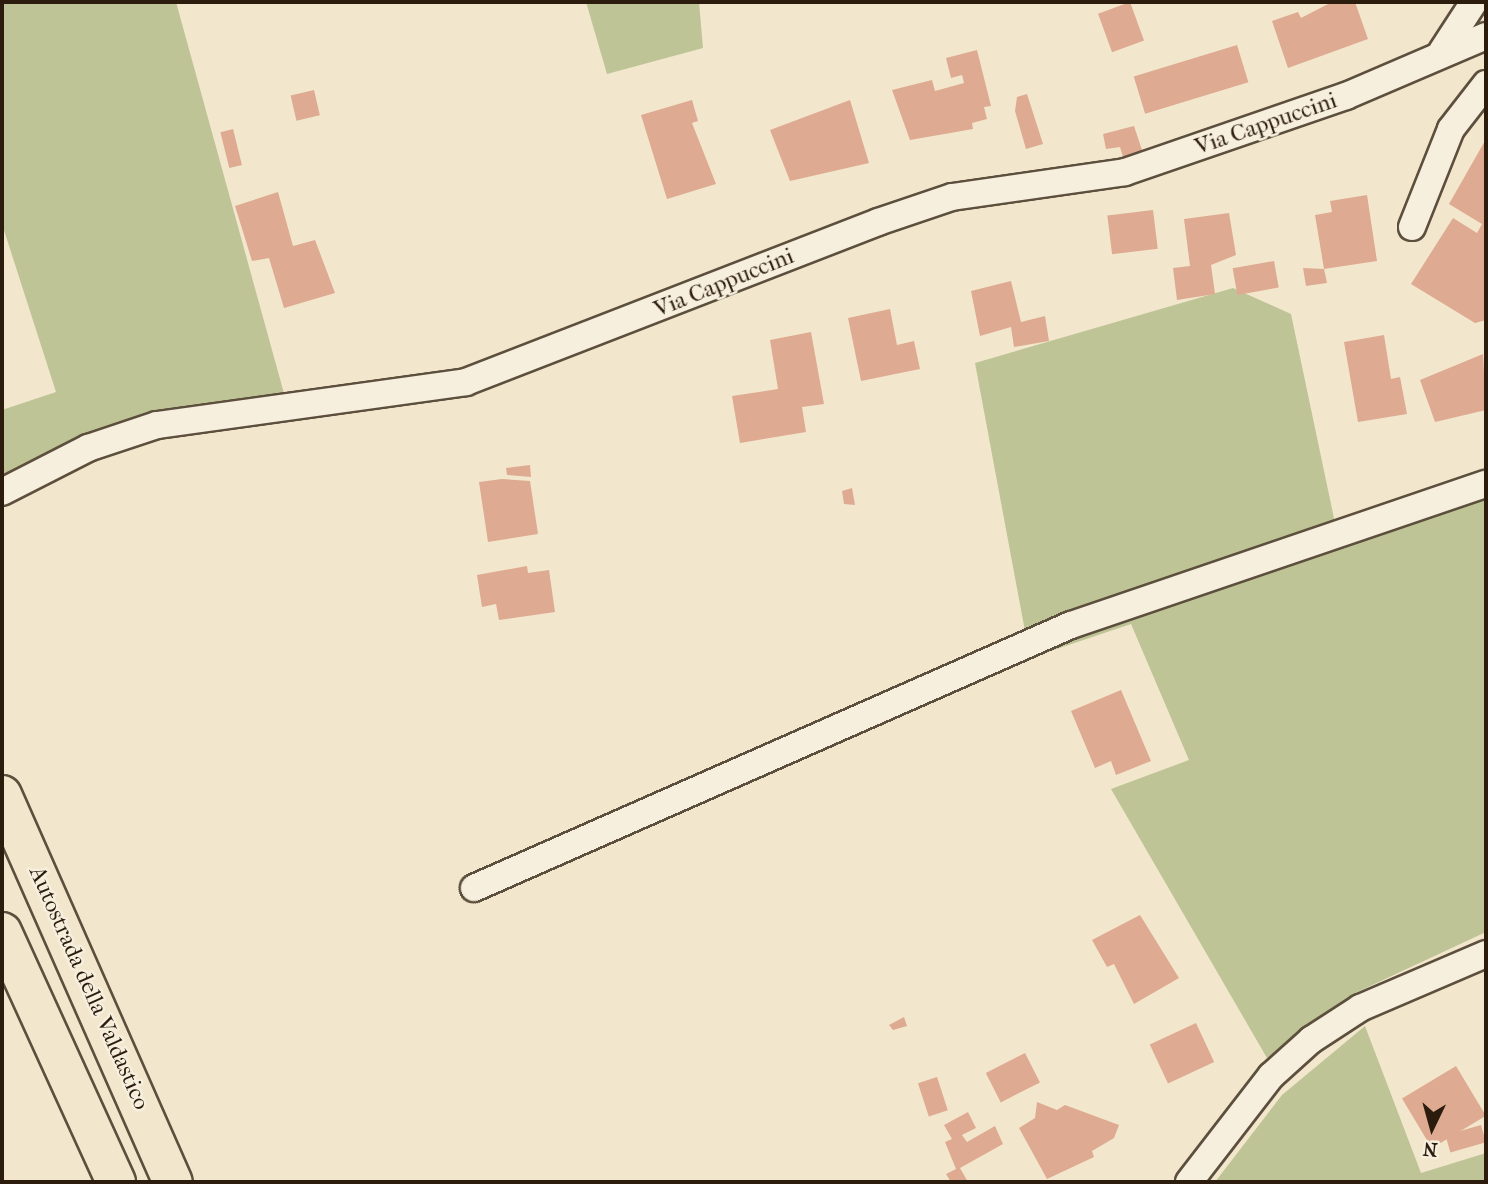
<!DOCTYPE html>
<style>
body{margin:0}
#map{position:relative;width:1488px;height:1184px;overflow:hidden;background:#f2e7cc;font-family:"IM FELL French Canon",serif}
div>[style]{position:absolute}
.green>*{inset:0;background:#bec496}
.building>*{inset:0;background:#deaa91;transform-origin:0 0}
.roads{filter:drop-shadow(2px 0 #5d4f3d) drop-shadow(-2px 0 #5d4f3d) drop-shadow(0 2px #5d4f3d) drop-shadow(0 -2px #5d4f3d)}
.minor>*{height:26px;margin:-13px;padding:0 13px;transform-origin:13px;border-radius:13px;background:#f7efde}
.highway>*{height:38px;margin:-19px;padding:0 19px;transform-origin:19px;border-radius:19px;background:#f2e7cc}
span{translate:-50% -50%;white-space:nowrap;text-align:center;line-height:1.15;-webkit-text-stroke:5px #f7efde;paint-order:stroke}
.street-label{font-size:23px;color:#2b1c0d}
.frame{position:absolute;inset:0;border:4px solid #2b1c0d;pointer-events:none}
.north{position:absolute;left:1397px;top:1093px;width:70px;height:70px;-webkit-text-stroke:5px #f7efde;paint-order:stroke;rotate:185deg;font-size:19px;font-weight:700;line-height:28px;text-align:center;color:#2b1c0d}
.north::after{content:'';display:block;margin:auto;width:24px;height:32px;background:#2b1c0d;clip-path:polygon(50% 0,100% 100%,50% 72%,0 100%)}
</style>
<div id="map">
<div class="green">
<i style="clip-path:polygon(2px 2px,176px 2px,285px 397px,2px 482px,2px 410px,56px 392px,2px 224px)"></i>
<i style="clip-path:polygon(586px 2px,699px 2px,703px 48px,607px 74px)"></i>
<i style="clip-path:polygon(1233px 288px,1291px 314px,1335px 523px,1486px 486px,1486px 932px,1353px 994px,1267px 1058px,1111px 789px,1189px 760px,1131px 624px,1030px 658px,975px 363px)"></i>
<i style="clip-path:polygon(1365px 1026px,1421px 1173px,1486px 1153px,1486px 1182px,1215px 1182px,1282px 1095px)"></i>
</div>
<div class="building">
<i style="left:1130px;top:2px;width:41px;height:34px;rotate:70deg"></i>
<i style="clip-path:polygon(1332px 2px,1355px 2px,1368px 39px,1288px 68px,1272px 21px,1298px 12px,1301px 18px)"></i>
<i style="left:1237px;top:45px;width:39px;height:108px;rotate:73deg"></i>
<i style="clip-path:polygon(977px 50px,991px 106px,984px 107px,987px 119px,972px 123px,973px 129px,910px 140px,892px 90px,932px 80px,935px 91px,964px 83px,962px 75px,951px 78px,946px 58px)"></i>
<i style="left:314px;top:90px;width:26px;height:24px;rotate:77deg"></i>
<i style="clip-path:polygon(1027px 94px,1043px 144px,1026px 149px,1015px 111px,1017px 97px)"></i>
<i style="clip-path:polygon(692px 100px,698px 121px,692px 123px,716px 184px,667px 199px,641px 115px)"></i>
<i style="clip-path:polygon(850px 100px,869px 163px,790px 181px,770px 130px)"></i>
<i style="clip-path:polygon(1134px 126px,1143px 153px,1123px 157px,1120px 147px,1106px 149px,1103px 134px)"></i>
<i style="left:233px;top:129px;width:37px;height:13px;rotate:76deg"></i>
<i style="clip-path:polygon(1486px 139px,1486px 320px,1475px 323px,1411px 284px,1453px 218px,1477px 233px,1482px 224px,1449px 204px)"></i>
<i style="clip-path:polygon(278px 192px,293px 246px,315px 240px,335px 293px,284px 308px,269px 258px,252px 261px,235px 206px)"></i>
<i style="clip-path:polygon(1367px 195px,1377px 261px,1324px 269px,1315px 215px,1332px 212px,1330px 201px)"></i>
<i style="left:1153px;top:210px;width:39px;height:46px;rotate:83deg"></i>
<i style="clip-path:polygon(1229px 213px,1236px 255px,1211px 265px,1215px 294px,1177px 300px,1173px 268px,1190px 266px,1184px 219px)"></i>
<i style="left:1274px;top:261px;width:27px;height:42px;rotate:80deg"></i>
<i style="clip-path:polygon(1303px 268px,1324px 269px,1327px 283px,1306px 286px)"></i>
<i style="clip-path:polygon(1011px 281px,1021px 322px,1045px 316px,1049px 341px,1014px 347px,1011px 327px,980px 336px,971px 291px)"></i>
<i style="clip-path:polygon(890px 309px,897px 345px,914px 341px,920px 369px,861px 381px,848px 318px)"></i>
<i style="clip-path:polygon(811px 332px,824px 404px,802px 407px,806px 432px,740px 443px,732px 396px,778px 389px,770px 340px)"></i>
<i style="clip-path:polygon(1384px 335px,1391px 379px,1400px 377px,1407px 414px,1358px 422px,1344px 342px)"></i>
<i style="clip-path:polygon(1483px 354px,1486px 410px,1435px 422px,1420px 380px)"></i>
<i style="clip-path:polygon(530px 465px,531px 477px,507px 475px,506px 468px)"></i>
<i style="clip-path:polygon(502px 479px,530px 481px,538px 534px,488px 542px,479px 482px)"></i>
<i style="clip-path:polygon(852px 488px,855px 505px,844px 504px,842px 491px)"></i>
<i style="clip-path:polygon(527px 566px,528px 573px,549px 570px,555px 612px,499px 620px,496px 604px,482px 607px,477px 575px)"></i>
<i style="clip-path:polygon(1121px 690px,1151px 761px,1116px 775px,1111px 761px,1095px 768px,1071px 711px)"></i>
<i style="clip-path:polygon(1140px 915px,1179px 978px,1134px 1004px,1114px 964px,1107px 967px,1092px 940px)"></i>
<i style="clip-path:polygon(904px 1017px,907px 1026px,893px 1030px,889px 1025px)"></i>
<i style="left:1196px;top:1023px;width:43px;height:51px;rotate:65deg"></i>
<i style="left:1025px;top:1053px;width:33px;height:44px;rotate:63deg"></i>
<i style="left:1456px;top:1066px;width:58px;height:63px;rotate:59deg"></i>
<i style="left:937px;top:1077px;width:35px;height:20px;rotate:72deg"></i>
<i style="clip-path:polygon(1037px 1102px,1057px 1110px,1065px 1105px,1119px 1125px,1114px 1138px,1092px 1151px,1094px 1157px,1047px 1179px,1019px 1128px,1035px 1118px)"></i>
<i style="clip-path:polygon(968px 1112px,976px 1128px,962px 1135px,967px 1142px,995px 1126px,1003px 1144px,960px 1168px,968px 1182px,951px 1182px,946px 1174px,956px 1169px,945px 1142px,952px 1139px,944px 1125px)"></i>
<i style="left:1481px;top:1125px;width:18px;height:37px;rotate:74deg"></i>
</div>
<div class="roads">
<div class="minor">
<i style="left:1442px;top:51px;width:59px;rotate:-56.9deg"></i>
<i style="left:1412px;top:227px;width:105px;rotate:-68.3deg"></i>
<i style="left:1451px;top:129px;width:57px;rotate:-52.1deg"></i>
<i style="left:2px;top:492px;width:97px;rotate:-27.1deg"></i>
<i style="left:88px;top:448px;width:73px;rotate:-18.4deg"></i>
<i style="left:157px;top:425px;width:312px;rotate:-7.9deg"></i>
<i style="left:466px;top:382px;width:442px;rotate:-21.2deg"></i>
<i style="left:878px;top:222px;width:78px;rotate:-18.7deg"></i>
<i style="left:952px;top:197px;width:175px;rotate:-8.2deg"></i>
<i style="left:1125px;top:172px;width:234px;rotate:-19deg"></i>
<i style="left:1346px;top:96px;width:152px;rotate:-23.2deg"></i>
<i style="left:474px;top:888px;width:652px;rotate:-23.78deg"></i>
<i style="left:1071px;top:625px;width:438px;rotate:-18.8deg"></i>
<i style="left:1189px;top:1182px;width:134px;rotate:-52.3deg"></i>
<i style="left:1271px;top:1076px;width:54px;rotate:-42deg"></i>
<i style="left:1311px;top:1040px;width:59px;rotate:-33.1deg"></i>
<i style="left:1360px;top:1008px;width:137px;rotate:-23.2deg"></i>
</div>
<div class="highway">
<i style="left:2px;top:795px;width:423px;rotate:66.2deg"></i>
<i style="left:2px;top:932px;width:275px;rotate:65.5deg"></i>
</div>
</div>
<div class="street-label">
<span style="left:1266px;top:124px;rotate:-19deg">Via Cappuccini</span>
<span style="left:724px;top:283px;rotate:-22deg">Via Cappuccini</span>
<span style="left:89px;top:988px;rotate:66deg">Autostrada della Valdastico</span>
</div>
<div class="frame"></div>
<div class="north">N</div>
</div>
